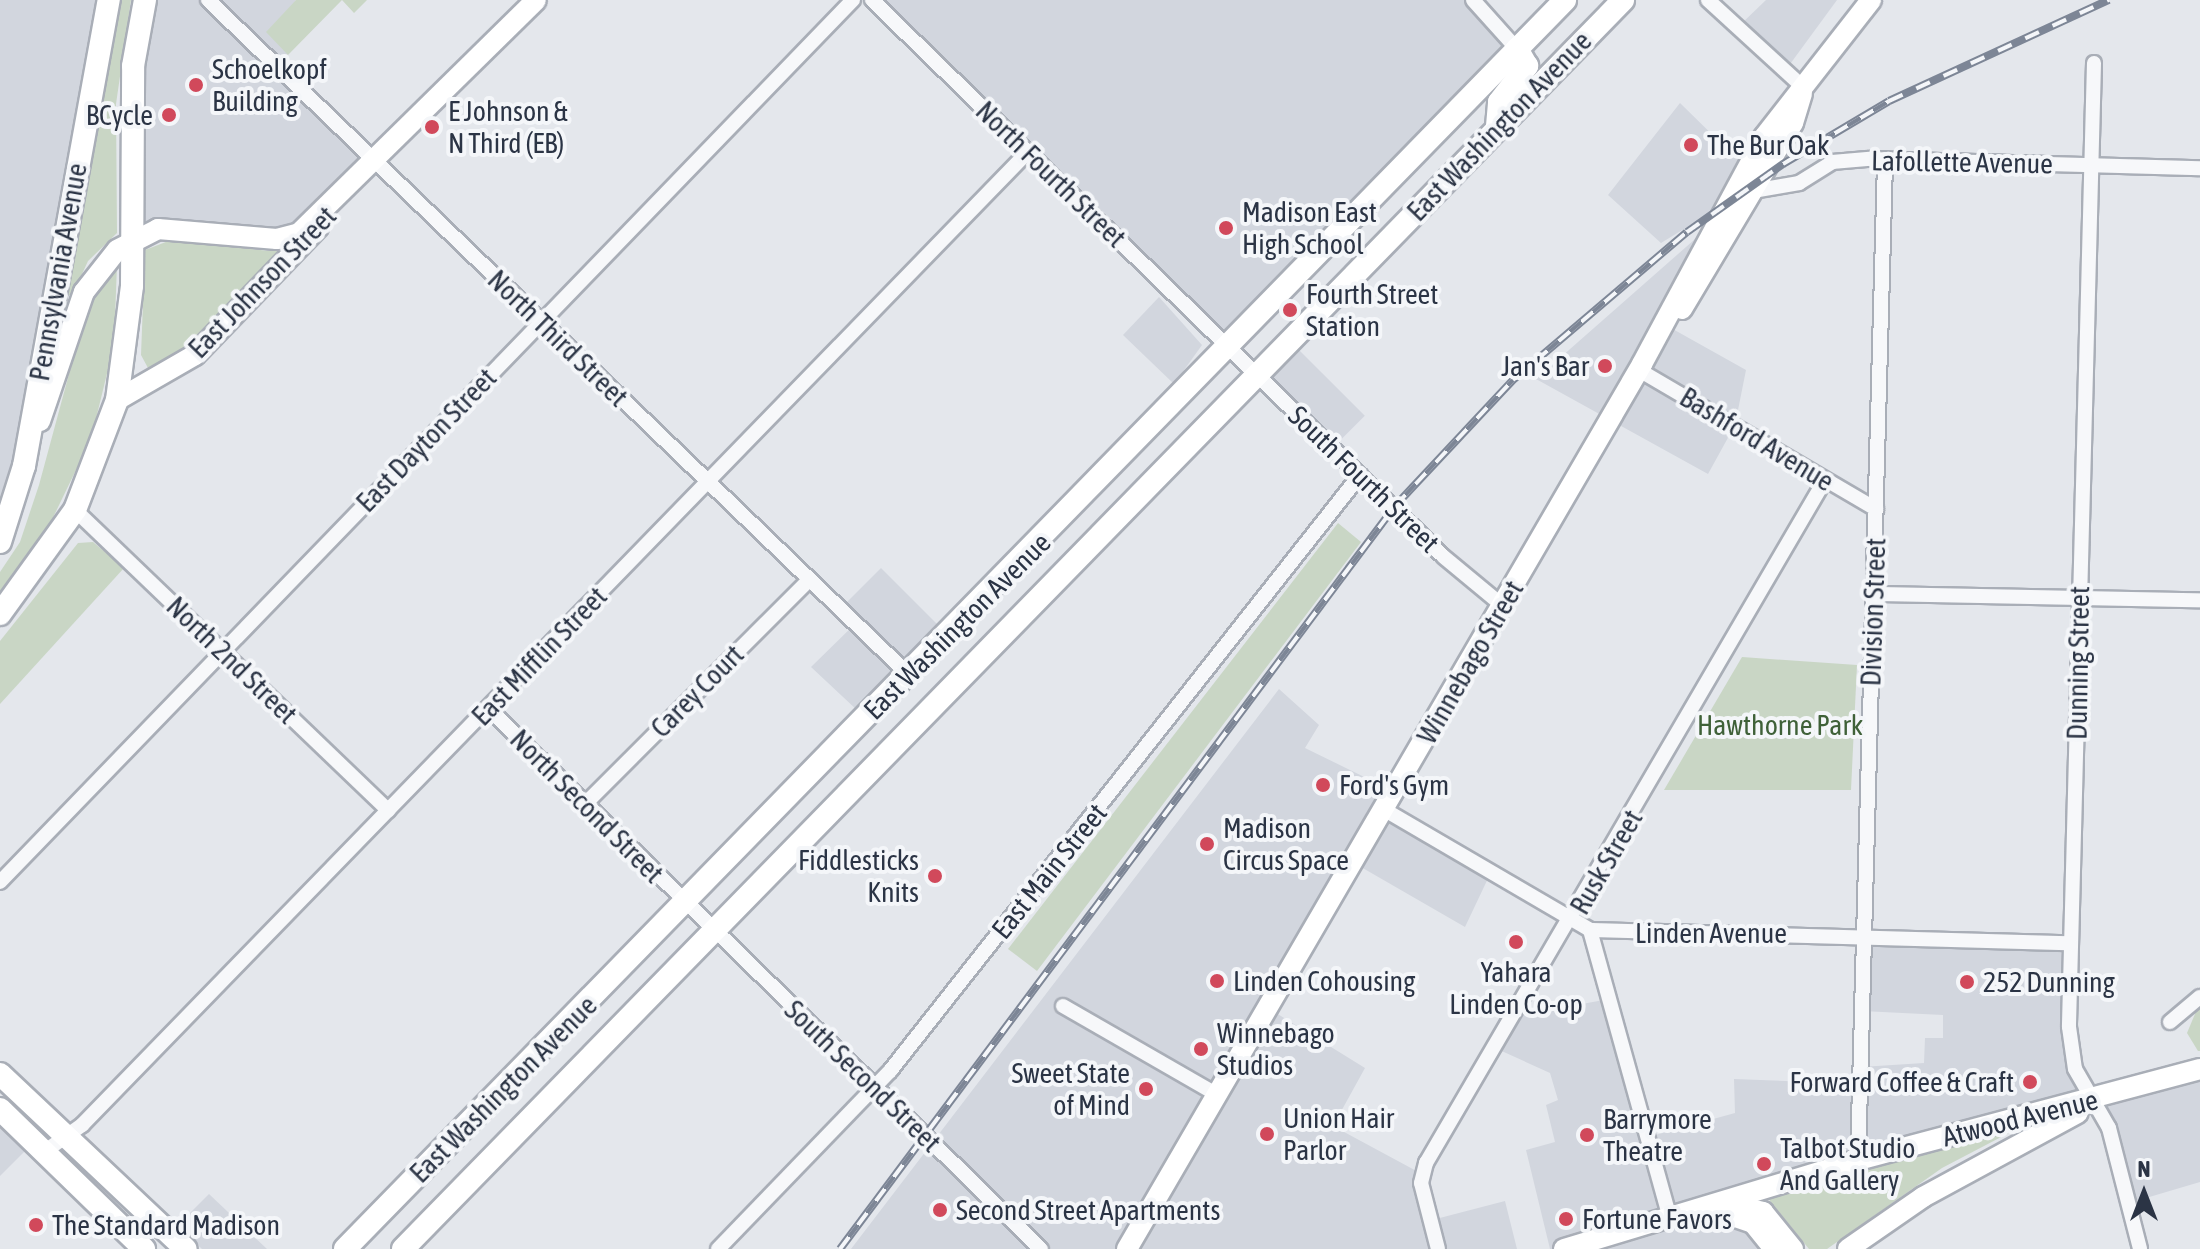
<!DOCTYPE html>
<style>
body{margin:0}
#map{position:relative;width:2200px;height:1249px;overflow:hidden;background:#e4e7ec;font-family:"Asap Condensed",sans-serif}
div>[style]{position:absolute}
.built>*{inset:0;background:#d2d6de;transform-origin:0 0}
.green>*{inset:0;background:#c9d6c5}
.roads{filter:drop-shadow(2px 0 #a9aeb7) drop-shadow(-2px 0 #a9aeb7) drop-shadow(0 2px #a9aeb7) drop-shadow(0 -2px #a9aeb7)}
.street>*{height:14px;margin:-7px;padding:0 7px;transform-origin:7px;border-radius:7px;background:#f7f8fa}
.secondary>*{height:20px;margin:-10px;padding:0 10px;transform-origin:10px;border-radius:10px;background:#fff}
.primary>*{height:22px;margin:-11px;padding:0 11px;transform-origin:11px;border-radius:11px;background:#fff}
.rail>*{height:8px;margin-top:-4px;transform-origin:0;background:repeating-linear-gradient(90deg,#f4f6f9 0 15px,#7d8696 0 30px);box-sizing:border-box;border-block:2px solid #7d8696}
.dots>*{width:22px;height:22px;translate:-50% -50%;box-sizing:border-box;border:4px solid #f4f6f9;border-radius:50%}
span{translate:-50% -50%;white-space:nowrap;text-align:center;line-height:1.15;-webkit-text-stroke:8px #f4f6f9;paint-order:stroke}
.poi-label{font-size:28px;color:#2b3445}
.left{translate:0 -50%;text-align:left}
.right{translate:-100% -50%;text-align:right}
.street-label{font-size:28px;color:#2b3445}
.park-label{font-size:28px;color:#3f6138}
.north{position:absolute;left:2104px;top:1153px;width:80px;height:80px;-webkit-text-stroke:6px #f4f6f9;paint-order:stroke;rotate:0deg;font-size:22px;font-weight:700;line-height:32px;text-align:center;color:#2b3445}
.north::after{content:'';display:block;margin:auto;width:28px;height:36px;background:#2b3445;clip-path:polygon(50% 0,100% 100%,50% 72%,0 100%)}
</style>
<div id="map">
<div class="built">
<i style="clip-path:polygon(0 0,109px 0,0 542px)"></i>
<i style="clip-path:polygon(145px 0,296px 0,275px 30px,288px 55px,279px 66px,378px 162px,299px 233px,131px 241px)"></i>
<i style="clip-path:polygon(872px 0,1473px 0,1517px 49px,1229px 348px)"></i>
<i style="clip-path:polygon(1766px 0,1837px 0,1785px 71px,1738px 27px)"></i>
<i style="clip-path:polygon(1680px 103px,1732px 154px,1751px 161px,1728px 202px,1661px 243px,1608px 195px)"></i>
<i style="clip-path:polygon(1711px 225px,1662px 323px,1746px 370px,1735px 425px,1708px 474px,1536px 379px)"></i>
<i style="clip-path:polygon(1159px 297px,1202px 345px,1174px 384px,1123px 335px)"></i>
<i style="left:1292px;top:343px;width:103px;height:47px;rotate:45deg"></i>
<i style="clip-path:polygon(881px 568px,939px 626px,858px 711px,811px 667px,859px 620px,844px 605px)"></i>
<i style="clip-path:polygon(1279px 689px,1319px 725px,1305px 748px,1395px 792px,1385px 810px,1492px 870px,1465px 927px,1354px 863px,1268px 1008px,1365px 1068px,1333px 1126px,1422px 1174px,1432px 1220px,1505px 1201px,1517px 1249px,851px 1249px)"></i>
<i style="clip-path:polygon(1864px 933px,2070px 943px,2069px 1027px,2091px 1101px,2006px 1121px,1720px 1212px,1774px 1249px,1550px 1249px,1526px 1150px,1555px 1142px,1546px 1105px,1558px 1100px,1550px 1073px,1495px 1048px,1512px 1017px,1609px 999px,1648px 1137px,1735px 1113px,1734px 1079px,1860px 1084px,1861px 1067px,1924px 1063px,1925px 1038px,1943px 1038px,1943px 1015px,1862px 1011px)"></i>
<i style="clip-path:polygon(2200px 1069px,2200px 1182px,2129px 1203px,2096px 1113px,2102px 1098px)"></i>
<i style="clip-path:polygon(0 1125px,26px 1150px,0 1176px)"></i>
<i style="clip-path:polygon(209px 1194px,267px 1249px,202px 1249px,177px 1226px)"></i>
</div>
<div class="green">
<i style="clip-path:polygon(121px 0,131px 0,116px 104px,117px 233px,88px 261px,72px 296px,66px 294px)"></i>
<i style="clip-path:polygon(296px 0,367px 0,354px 13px,342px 0,288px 55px,266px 32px)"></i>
<i style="clip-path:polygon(171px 240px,269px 251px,295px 245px,185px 351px,148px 368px,141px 355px,145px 250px)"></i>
<i style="clip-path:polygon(117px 265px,114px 345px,91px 439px,46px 532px,0 594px,0 572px,20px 542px,39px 485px,89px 300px)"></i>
<i style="clip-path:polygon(1338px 523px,1361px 542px,1037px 971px,1008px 949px)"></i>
<i style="clip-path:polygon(93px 542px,124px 568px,0 704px,0 641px,78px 543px)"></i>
<i style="clip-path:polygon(1742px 657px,1857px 665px,1851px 790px,1664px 790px)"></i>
<i style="clip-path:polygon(2200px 1002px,2200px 1051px,2198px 1051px,2187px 1033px)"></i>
<i style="clip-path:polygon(2026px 1124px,1942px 1168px,1827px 1249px,1809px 1249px,1766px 1196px)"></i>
</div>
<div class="roads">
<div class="street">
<i style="left:208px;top:0;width:973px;rotate:43.92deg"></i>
<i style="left:872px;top:0;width:798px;rotate:44.24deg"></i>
<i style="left:1444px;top:557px;width:77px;rotate:39.7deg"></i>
<i style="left:1473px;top:0;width:66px;rotate:48.1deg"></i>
<i style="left:1708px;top:0;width:129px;rotate:42.5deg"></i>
<i style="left:2094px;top:63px;width:964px;rotate:91.49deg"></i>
<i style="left:2069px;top:1027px;width:42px;rotate:81.9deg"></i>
<i style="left:2075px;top:1069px;width:68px;rotate:60deg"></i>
<i style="left:2109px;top:1128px;width:125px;rotate:75.6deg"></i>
<i style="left:1747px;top:192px;width:53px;rotate:-9.8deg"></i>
<i style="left:1799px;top:183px;width:39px;rotate:-32deg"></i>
<i style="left:1832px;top:162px;width:38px;rotate:-5deg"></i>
<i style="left:1870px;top:159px;width:330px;rotate:1.6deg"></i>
<i style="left:1639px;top:370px;width:275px;rotate:30.4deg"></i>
<i style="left:75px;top:510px;width:434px;rotate:43.8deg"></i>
<i style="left:1874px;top:594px;width:326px;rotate:1.1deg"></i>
<i style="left:489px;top:709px;width:772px;rotate:44.37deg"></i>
<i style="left:586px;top:803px;width:315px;rotate:-45deg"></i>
<i style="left:1385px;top:810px;width:238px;rotate:30.3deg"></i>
<i style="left:1590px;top:930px;width:480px;rotate:1.6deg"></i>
<i style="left:0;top:882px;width:1227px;rotate:-45.96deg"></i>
<i style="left:1590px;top:930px;width:299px;rotate:74.5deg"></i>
<i style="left:1063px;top:1006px;width:177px;rotate:29.9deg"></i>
<i style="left:2170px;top:1022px;width:39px;rotate:-40deg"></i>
<i style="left:44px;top:1152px;width:47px;rotate:-35.4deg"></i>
<i style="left:82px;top:1125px;width:1357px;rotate:-45.81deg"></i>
<i style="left:1858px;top:1160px;width:1001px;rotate:-88.45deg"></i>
<i style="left:718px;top:1249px;width:248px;rotate:-46deg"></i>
<i style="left:890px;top:1071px;width:759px;rotate:-51.74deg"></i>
<i style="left:1438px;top:1249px;width:68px;rotate:-104.4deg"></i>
<i style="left:1421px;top:1183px;width:21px;rotate:-76deg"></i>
<i style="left:1426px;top:1163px;width:791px;rotate:-59.71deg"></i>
</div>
<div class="secondary">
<i style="left:1682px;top:309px;width:217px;rotate:-59.2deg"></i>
<i style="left:1793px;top:123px;width:31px;rotate:-73deg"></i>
<i style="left:117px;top:400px;width:90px;rotate:-30deg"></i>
<i style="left:195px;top:355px;width:178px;rotate:-46.1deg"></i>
<i style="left:40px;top:421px;width:136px;rotate:-71.2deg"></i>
<i style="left:84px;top:292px;width:53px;rotate:-51.8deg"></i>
<i style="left:117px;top:250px;width:46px;rotate:-27.1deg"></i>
<i style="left:158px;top:229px;width:119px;rotate:4.8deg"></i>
<i style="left:277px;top:239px;width:23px;rotate:-15deg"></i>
<i style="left:299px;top:233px;width:332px;rotate:-44.5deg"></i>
<i style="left:1729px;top:1204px;width:35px;rotate:13deg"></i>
<i style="left:1763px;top:1212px;width:48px;rotate:51deg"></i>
<i style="left:1721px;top:1212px;width:34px;rotate:19deg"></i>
<i style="left:1753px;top:1223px;width:33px;rotate:51deg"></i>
<i style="left:1127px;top:1249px;width:1024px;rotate:-59.8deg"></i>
<i style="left:1642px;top:364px;width:258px;rotate:-61.7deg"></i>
<i style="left:1764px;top:137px;width:174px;rotate:-52deg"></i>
<i style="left:1564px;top:1249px;width:307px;rotate:-16.8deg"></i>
<i style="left:1858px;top:1160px;width:354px;rotate:-14.9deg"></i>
<i style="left:1848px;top:1249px;width:91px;rotate:-34.7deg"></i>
<i style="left:1923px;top:1197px;width:176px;rotate:-28.5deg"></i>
</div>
<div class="primary">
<i style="left:1497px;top:126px;width:24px;rotate:-85deg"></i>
<i style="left:1499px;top:102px;width:46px;rotate:-52.1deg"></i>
<i style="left:1527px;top:66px;width:20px;rotate:-120deg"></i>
<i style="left:0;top:542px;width:80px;rotate:-72.5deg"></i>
<i style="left:24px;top:466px;width:474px;rotate:-79.7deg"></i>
<i style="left:0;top:614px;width:128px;rotate:-54.2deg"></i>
<i style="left:75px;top:510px;width:118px;rotate:-69.1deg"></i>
<i style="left:117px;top:400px;width:115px;rotate:-82.5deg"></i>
<i style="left:132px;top:286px;width:220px;rotate:-89.7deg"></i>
<i style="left:133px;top:66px;width:67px;rotate:-79.7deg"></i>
<i style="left:0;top:1074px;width:255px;rotate:43.3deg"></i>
<i style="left:0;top:1109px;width:201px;rotate:44.2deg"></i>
<i style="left:345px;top:1249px;width:1746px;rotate:-45.67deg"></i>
<i style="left:403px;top:1249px;width:1746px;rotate:-45.67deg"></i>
</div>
</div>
<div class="rail">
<i style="left:840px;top:1249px;width:927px;rotate:-53.24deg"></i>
<i style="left:1395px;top:506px;width:173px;rotate:-46.9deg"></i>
<i style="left:1513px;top:380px;width:228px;rotate:-40.4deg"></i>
<i style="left:1687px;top:232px;width:118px;rotate:-35.3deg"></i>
<i style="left:1783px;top:164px;width:123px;rotate:-30.7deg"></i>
<i style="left:1889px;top:101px;width:242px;rotate:-24.7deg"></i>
</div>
<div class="dots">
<i style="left:196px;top:85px;background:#d1495b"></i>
<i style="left:169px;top:115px;background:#d1495b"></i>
<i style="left:432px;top:127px;background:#d1495b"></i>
<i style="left:1691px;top:145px;background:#d1495b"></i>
<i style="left:1226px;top:228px;background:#d1495b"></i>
<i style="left:1290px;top:310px;background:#d1495b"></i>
<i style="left:1605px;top:366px;background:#d1495b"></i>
<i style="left:1323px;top:785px;background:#d1495b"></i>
<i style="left:1207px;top:844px;background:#d1495b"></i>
<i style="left:935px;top:876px;background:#d1495b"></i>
<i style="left:1516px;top:942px;background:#d1495b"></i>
<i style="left:1217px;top:981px;background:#d1495b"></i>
<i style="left:1967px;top:982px;background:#d1495b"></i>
<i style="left:1201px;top:1049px;background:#d1495b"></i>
<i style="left:2030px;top:1082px;background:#d1495b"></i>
<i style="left:1146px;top:1089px;background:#d1495b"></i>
<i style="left:1267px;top:1134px;background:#d1495b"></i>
<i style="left:1587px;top:1135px;background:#d1495b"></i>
<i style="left:1764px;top:1164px;background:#d1495b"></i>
<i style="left:940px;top:1210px;background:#d1495b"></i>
<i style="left:1566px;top:1219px;background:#d1495b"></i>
<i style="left:36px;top:1225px;background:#d1495b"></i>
</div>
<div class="poi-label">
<span class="left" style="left:212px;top:85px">Schoelkopf<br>Building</span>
<span class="left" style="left:448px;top:127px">E Johnson &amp;<br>N Third (EB)</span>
<span class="right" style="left:153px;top:115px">BCycle</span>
<span class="left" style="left:1707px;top:145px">The Bur Oak</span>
<span class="left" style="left:1242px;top:228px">Madison East<br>High School</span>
<span class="left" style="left:1306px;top:310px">Fourth Street<br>Station</span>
<span class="right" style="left:1589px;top:366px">Jan's Bar</span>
<span class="left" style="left:1339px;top:785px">Ford's Gym</span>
<span class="left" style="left:1223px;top:844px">Madison<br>Circus Space</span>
<span class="right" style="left:919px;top:876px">Fiddlesticks<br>Knits</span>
<span style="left:1516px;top:988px">Yahara<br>Linden Co-op</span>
<span class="left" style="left:1233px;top:981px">Linden Cohousing</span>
<span class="left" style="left:1983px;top:982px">252 Dunning</span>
<span class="left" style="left:1217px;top:1049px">Winnebago<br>Studios</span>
<span class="right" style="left:1130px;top:1089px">Sweet State<br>of Mind</span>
<span class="right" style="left:2014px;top:1082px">Forward Coffee &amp; Craft</span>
<span class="left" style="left:1283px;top:1134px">Union Hair<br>Parlor</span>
<span class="left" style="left:1603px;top:1135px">Barrymore<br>Theatre</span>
<span class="left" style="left:1780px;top:1164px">Talbot Studio<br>And Gallery</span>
<span class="left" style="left:956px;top:1210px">Second Street Apartments</span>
<span class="left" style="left:1582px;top:1219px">Fortune Favors</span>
<span class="left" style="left:52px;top:1225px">The Standard Madison</span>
</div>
<div class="street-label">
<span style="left:1499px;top:126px;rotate:-46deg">East Washington Avenue</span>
<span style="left:1962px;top:162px;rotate:1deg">Lafollette Avenue</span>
<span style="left:1051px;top:174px;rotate:44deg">North Fourth Street</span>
<span style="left:58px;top:272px;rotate:-80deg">Pennsylvania Avenue</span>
<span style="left:262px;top:282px;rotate:-46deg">East Johnson Street</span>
<span style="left:558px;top:338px;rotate:44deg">North Third Street</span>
<span style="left:1757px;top:439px;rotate:31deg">Bashford Avenue</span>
<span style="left:426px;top:440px;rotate:-46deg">East Dayton Street</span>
<span style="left:1364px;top:479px;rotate:44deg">South Fourth Street</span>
<span style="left:1873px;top:612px;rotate:-88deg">Division Street</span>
<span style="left:957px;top:626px;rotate:-45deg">East Washington Avenue</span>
<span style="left:539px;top:656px;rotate:-46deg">East Mifflin Street</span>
<span style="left:232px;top:660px;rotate:44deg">North 2nd Street</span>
<span style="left:1470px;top:662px;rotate:-60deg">Winnebago Street</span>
<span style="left:2078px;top:663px;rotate:-89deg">Dunning Street</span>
<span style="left:697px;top:691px;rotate:-45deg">Carey Court</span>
<span style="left:587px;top:806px;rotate:45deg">North Second Street</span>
<span style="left:1606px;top:862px;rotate:-60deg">Rusk Street</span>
<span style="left:1049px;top:871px;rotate:-51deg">East Main Street</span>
<span style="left:1711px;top:933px">Linden Avenue</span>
<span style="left:863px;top:1076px;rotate:44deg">South Second Street</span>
<span style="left:503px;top:1089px;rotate:-45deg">East Washington Avenue</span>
<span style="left:2020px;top:1118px;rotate:-14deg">Atwood Avenue</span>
</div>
<div class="park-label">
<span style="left:1780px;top:725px">Hawthorne Park</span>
</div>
<div class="north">N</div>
</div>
